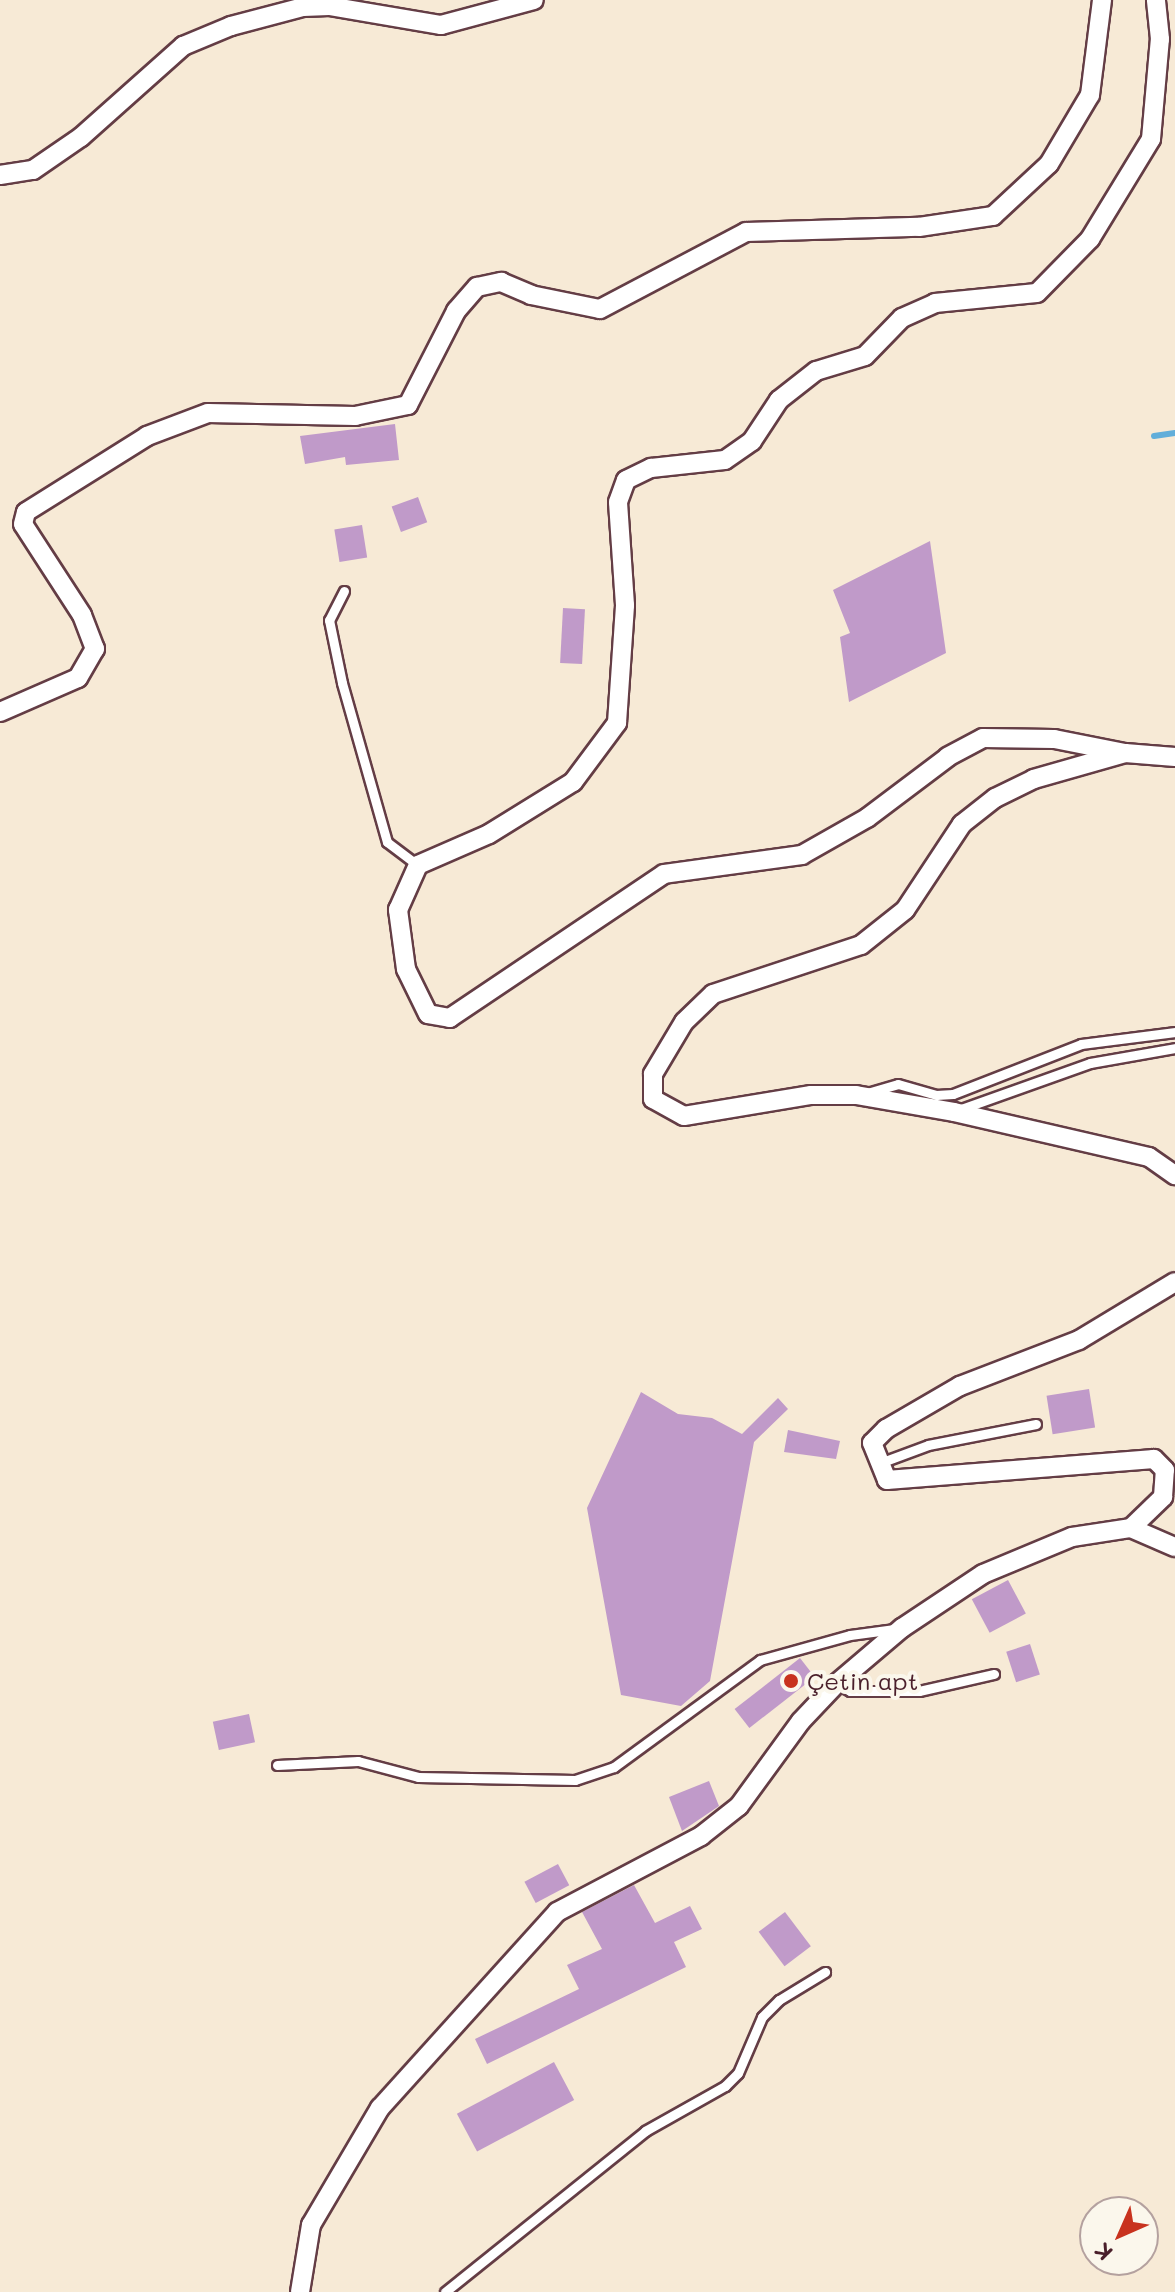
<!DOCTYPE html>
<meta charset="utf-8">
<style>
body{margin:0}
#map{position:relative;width:1175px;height:2292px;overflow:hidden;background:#f7ead6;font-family:Mali,sans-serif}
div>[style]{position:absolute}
.stream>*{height:6px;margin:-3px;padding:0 3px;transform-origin:3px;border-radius:3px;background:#61aeda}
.building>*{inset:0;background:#c09ac9;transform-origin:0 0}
.roads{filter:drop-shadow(2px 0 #643d45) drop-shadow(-2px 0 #643d45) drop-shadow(0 2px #643d45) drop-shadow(0 -2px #643d45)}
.lane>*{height:9px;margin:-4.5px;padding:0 4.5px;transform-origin:4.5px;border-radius:4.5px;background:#fff}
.street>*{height:18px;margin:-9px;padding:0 9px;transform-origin:9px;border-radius:9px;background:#fff}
.dots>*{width:22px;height:22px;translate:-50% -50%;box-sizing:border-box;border:4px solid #fbf7ec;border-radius:50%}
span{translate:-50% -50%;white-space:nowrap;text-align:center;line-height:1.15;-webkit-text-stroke:8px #fbf7ec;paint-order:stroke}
.poi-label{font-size:24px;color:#4a1f2b}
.left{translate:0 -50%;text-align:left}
.north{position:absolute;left:1079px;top:2196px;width:80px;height:80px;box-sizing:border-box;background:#fbf7ec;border:2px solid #b4a19f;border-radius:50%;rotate:225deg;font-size:22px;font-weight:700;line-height:32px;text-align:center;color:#4a1f2b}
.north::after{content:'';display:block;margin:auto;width:28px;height:36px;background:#c8321e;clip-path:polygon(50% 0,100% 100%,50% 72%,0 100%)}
</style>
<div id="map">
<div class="stream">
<i style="left:1154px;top:436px;width:21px;rotate:-8deg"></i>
</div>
<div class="building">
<i style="clip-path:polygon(395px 424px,399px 460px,346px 465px,345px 457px,305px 464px,300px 436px)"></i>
<i style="left:418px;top:497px;width:27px;height:28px;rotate:70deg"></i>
<i style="left:362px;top:525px;width:33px;height:28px;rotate:81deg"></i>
<i style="clip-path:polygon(930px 541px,946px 653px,849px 702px,840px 637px,850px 633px,833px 590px)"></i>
<i style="left:563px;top:608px;width:22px;height:55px;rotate:3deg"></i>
<i style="left:1089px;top:1389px;width:39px;height:43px;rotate:81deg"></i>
<i style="clip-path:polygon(641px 1392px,678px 1414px,712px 1418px,742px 1434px,778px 1398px,788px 1409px,754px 1442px,710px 1681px,681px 1706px,621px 1695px,587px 1508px)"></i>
<i style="clip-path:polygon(788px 1430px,840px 1441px,836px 1459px,784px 1452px)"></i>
<i style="left:1008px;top:1580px;width:38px;height:41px;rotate:62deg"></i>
<i style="left:1030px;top:1644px;width:32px;height:25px;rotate:72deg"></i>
<i style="left:800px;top:1658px;width:24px;height:83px;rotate:52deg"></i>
<i style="left:249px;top:1714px;width:29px;height:37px;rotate:78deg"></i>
<i style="clip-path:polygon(709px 1781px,719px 1806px,682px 1831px,669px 1797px)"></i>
<i style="left:558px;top:1864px;width:24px;height:38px;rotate:62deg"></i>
<i style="clip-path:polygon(634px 1885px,655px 1923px,690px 1906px,702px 1929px,674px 1942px,686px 1967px,487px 2064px,475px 2039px,579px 1989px,567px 1965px,602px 1949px,582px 1912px)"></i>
<i style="left:785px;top:1912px;width:43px;height:33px;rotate:53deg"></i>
<i style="left:554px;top:2062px;width:43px;height:110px;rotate:62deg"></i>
</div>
<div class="roads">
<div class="lane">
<i style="left:344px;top:591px;width:33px;rotate:117deg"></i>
<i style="left:329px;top:620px;width:64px;rotate:78.3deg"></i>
<i style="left:342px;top:683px;width:165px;rotate:74.2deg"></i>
<i style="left:387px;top:842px;width:39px;rotate:37deg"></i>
<i style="left:867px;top:1093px;width:32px;rotate:-16deg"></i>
<i style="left:898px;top:1084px;width:40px;rotate:16deg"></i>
<i style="left:936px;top:1095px;width:17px;rotate:-3deg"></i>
<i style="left:953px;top:1094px;width:137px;rotate:-21.3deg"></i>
<i style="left:1081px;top:1044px;width:95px;rotate:-7.3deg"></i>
<i style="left:961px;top:1109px;width:137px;rotate:-19.6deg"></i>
<i style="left:1090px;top:1063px;width:86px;rotate:-10deg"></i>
<i style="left:877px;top:1464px;width:54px;rotate:-20.4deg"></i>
<i style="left:928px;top:1445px;width:110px;rotate:-11deg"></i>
<i style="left:837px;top:1684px;width:15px;rotate:28deg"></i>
<i style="left:850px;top:1691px;width:69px"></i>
<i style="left:919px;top:1691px;width:77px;rotate:-12.8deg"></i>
<i style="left:277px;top:1765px;width:81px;rotate:-2.8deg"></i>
<i style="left:358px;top:1761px;width:62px;rotate:14.9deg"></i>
<i style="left:418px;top:1777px;width:157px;rotate:1.1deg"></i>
<i style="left:575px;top:1780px;width:41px;rotate:-18.4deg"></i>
<i style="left:614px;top:1767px;width:181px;rotate:-36.2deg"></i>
<i style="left:760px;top:1660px;width:93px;rotate:-15.5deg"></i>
<i style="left:850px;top:1635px;width:45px;rotate:-7.6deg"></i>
<i style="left:445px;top:2292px;width:257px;rotate:-38.8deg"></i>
<i style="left:645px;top:2131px;width:92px;rotate:-29.4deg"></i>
<i style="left:725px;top:2086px;width:18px;rotate:-45deg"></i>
<i style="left:738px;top:2073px;width:61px;rotate:-66.8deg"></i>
<i style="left:762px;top:2017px;width:24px;rotate:-45deg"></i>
<i style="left:779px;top:2000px;width:54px;rotate:-31.3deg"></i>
</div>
<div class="street">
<i style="left:0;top:175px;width:33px;rotate:-9deg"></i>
<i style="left:33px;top:170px;width:58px;rotate:-34.5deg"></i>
<i style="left:81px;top:137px;width:137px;rotate:-41.7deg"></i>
<i style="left:183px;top:46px;width:52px;rotate:-22.6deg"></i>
<i style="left:231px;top:26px;width:74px;rotate:-14.8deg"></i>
<i style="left:303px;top:7px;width:26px;rotate:-2deg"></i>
<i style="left:329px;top:6px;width:114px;rotate:9.6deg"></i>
<i style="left:441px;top:25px;width:96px;rotate:-15deg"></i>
<i style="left:0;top:712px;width:85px;rotate:-23.6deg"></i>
<i style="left:78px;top:678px;width:34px;rotate:-60deg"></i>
<i style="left:95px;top:649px;width:36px;rotate:-111deg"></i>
<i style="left:82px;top:615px;width:108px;rotate:-123deg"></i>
<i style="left:23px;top:524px;width:12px;rotate:-76deg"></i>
<i style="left:26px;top:512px;width:143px;rotate:-32.1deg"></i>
<i style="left:147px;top:436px;width:65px;rotate:-20.7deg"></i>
<i style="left:208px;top:413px;width:147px;rotate:1.2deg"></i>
<i style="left:355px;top:416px;width:54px;rotate:-11.7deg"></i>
<i style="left:408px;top:405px;width:106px;rotate:-62.9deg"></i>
<i style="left:456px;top:311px;width:32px;rotate:-49deg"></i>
<i style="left:477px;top:287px;width:25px;rotate:-12deg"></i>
<i style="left:501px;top:282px;width:33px;rotate:23deg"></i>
<i style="left:531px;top:295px;width:70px;rotate:11.5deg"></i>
<i style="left:600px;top:309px;width:165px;rotate:-27.8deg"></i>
<i style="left:746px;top:232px;width:173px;rotate:-1.7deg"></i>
<i style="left:919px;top:227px;width:75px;rotate:-8.5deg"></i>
<i style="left:993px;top:216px;width:76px;rotate:-42.9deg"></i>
<i style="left:1049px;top:164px;width:80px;rotate:-59.3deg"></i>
<i style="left:1090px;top:95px;width:96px;rotate:-82.8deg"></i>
<i style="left:1125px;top:753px;width:72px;rotate:-168.8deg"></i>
<i style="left:1054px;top:739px;width:71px;rotate:-179.2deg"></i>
<i style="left:983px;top:738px;width:40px;rotate:152deg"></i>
<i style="left:948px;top:757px;width:101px;rotate:143deg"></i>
<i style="left:867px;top:818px;width:75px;rotate:150.4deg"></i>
<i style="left:802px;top:855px;width:139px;rotate:172.2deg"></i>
<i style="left:664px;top:874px;width:258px;rotate:146.1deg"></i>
<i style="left:450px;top:1018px;width:22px;rotate:-170deg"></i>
<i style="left:428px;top:1014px;width:50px;rotate:-116.1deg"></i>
<i style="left:406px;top:969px;width:60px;rotate:-97.7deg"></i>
<i style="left:398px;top:910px;width:49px;rotate:-66deg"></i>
<i style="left:418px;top:865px;width:77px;rotate:-23.6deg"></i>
<i style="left:489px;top:834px;width:99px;rotate:-31.8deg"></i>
<i style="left:573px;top:782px;width:74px;rotate:-53.3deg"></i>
<i style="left:617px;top:723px;width:118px;rotate:-86.1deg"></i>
<i style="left:625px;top:605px;width:103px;rotate:-93.9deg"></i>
<i style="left:618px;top:502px;width:23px;rotate:-70deg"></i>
<i style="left:626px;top:480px;width:28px;rotate:-26deg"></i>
<i style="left:651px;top:468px;width:74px;rotate:-6.2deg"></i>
<i style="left:725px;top:460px;width:33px;rotate:-35deg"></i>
<i style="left:752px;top:441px;width:49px;rotate:-56.6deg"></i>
<i style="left:779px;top:400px;width:47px;rotate:-38.1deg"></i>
<i style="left:816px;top:371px;width:51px;rotate:-17deg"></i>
<i style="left:865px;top:356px;width:53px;rotate:-45.8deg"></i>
<i style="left:902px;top:318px;width:36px;rotate:-24deg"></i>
<i style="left:935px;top:303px;width:102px;rotate:-5.6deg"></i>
<i style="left:1037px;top:293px;width:76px;rotate:-45.5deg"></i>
<i style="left:1090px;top:239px;width:117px;rotate:-58.6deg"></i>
<i style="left:1151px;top:139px;width:100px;rotate:-84.9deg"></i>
<i style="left:1160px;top:39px;width:39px;rotate:-96deg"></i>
<i style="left:1175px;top:757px;width:50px;rotate:-175.4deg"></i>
<i style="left:1125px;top:753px;width:95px;rotate:164.1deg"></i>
<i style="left:1034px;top:779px;width:43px;rotate:154deg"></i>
<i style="left:995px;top:798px;width:42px;rotate:141.8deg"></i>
<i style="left:962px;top:824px;width:103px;rotate:123.5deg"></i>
<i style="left:905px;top:910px;width:56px;rotate:141.5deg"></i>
<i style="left:861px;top:945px;width:156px;rotate:161.7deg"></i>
<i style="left:713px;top:994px;width:40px;rotate:136deg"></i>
<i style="left:684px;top:1022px;width:61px;rotate:120.8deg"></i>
<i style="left:653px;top:1074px;width:25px;rotate:90deg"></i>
<i style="left:653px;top:1099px;width:35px;rotate:29deg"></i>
<i style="left:684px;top:1116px;width:129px;rotate:-9.4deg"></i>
<i style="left:811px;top:1095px;width:45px"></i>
<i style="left:856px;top:1095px;width:99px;rotate:9.8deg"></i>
<i style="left:954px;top:1112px;width:200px;rotate:13deg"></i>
<i style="left:1149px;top:1157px;width:32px;rotate:35deg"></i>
<i style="left:1131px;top:1528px;width:48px;rotate:23.4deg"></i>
<i style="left:300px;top:2292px;width:68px;rotate:-80.7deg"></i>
<i style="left:311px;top:2225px;width:136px;rotate:-59.5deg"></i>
<i style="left:380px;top:2108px;width:264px;rotate:-47.9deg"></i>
<i style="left:557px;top:1912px;width:163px;rotate:-27.8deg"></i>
<i style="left:701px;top:1836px;width:48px;rotate:-38.3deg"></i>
<i style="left:739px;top:1806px;width:105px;rotate:-53.9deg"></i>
<i style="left:801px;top:1721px;width:51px;rotate:-46.6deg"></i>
<i style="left:836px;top:1684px;width:87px;rotate:-40.3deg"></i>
<i style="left:902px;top:1628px;width:97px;rotate:-33.7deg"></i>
<i style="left:983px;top:1574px;width:96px;rotate:-22.6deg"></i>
<i style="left:1072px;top:1537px;width:60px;rotate:-8.7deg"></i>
<i style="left:1131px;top:1528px;width:45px;rotate:-44.1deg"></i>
<i style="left:1163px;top:1497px;width:27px;rotate:-86deg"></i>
<i style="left:1165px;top:1470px;width:16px;rotate:-135deg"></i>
<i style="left:1154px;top:1459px;width:268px;rotate:175.5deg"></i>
<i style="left:887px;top:1480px;width:40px;rotate:-112deg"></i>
<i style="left:872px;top:1443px;width:20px;rotate:-45deg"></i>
<i style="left:886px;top:1429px;width:86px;rotate:-30.2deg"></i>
<i style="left:960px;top:1386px;width:128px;rotate:-21.1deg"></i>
<i style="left:1079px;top:1340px;width:112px;rotate:-31.1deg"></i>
</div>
</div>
<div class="dots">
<i style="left:791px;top:1681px;background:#c8321e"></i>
</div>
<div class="poi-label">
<span class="left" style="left:807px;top:1681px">Çetin apt</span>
</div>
<div class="north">K</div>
</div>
